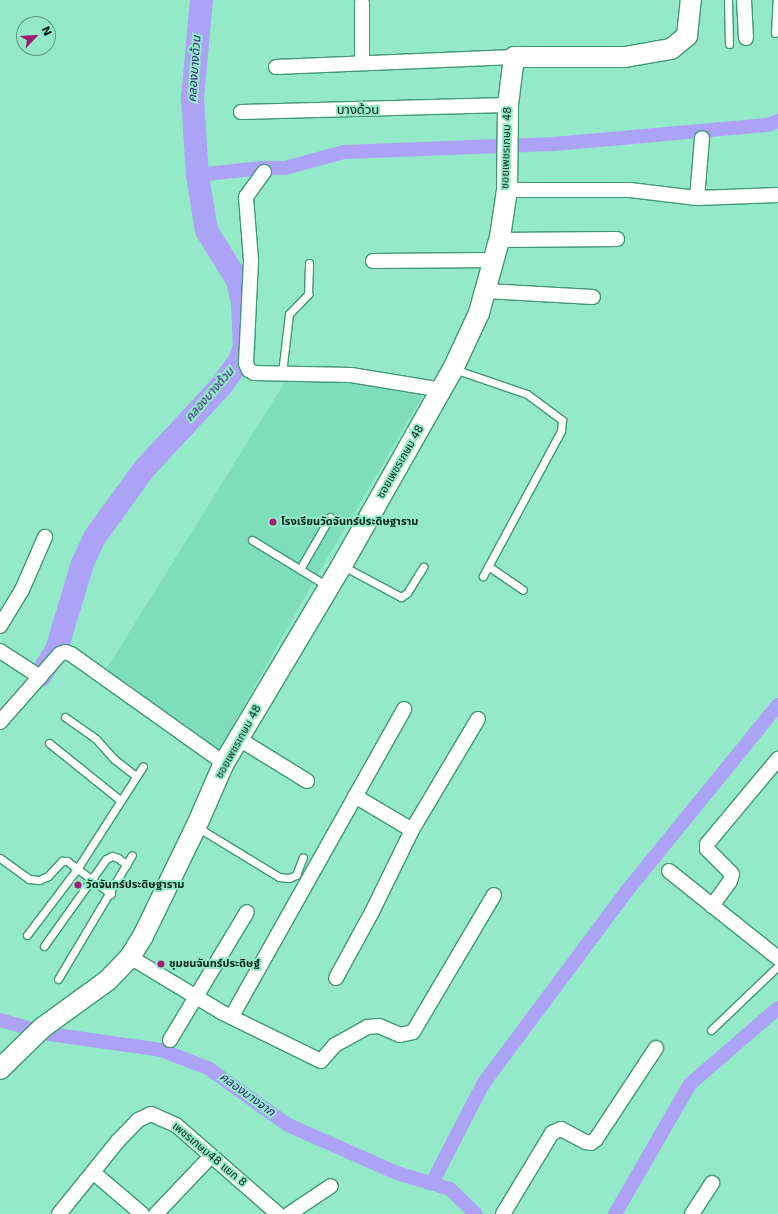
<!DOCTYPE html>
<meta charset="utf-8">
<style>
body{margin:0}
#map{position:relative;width:778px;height:1214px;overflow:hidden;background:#94e9c8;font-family:"DejaVu Sans","Noto Sans Thai",sans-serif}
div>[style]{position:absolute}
.built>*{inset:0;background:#7eddbb}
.canal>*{height:14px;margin:-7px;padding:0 7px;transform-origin:7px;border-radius:7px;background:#aca3f6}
.river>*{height:23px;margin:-11.5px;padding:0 11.5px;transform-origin:11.5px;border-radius:11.5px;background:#aca3f6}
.roads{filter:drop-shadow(1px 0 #42977a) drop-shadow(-1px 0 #42977a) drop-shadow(0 1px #42977a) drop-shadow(0 -1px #42977a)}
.lane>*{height:7px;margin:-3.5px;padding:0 3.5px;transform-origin:3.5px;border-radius:3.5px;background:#fff}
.street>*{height:14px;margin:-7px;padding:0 7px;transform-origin:7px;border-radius:7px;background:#fff}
.secondary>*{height:20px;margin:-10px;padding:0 10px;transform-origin:10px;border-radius:10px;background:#fff}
.dots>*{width:11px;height:11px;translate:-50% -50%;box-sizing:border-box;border:2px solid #94e9c8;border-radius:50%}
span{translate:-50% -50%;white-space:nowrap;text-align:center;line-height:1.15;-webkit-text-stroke:4px #94e9c8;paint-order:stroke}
.street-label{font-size:11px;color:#002318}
.poi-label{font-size:11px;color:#002318;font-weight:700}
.left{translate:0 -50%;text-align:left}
.water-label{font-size:12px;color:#39207d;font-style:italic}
.quarter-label{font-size:13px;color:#002318}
.north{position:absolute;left:16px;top:16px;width:40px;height:40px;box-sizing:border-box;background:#94e9c8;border:1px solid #599a82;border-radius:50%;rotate:65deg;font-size:11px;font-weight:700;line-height:16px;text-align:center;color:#002318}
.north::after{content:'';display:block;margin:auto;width:14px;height:18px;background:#a01e6f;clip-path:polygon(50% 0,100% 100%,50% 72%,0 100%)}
</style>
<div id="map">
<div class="built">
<i style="clip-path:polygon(285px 382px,431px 382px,308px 591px,218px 752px,104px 673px)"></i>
</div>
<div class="canal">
<i style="left:197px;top:175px;width:64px;rotate:-6.2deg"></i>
<i style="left:261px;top:168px;width:24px"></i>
<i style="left:285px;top:168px;width:61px;rotate:-15.2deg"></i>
<i style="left:344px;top:152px;width:210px;rotate:-2.2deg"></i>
<i style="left:554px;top:144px;width:215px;rotate:-5.1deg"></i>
<i style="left:768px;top:125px;width:11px;rotate:-22deg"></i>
<i style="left:0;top:1020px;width:51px;rotate:15.9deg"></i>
<i style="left:49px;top:1034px;width:113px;rotate:8.1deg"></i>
<i style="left:161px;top:1050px;width:50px;rotate:21deg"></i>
<i style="left:208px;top:1068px;width:98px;rotate:35.5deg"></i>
<i style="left:288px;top:1125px;width:119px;rotate:23.8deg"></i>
<i style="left:397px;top:1173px;width:55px;rotate:16.8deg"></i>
<i style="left:450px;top:1189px;width:36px;rotate:44deg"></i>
<i style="left:432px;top:1183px;width:111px;rotate:-62.7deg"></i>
<i style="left:483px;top:1084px;width:239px;rotate:-53.3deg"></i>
<i style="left:626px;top:892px;width:241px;rotate:-50.9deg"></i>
<i style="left:615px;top:1214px;width:150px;rotate:-60deg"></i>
<i style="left:690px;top:1084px;width:116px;rotate:-40.8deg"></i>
</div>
<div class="river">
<i style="left:40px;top:675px;width:31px;rotate:-58deg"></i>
<i style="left:56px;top:649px;width:90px;rotate:-73.2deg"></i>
<i style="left:82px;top:563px;width:29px;rotate:-65deg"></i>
<i style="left:94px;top:537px;width:85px;rotate:-54.1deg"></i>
<i style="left:144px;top:468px;width:113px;rotate:-47.1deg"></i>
<i style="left:221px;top:385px;width:29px;rotate:-54deg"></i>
<i style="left:238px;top:362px;width:17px;rotate:-69deg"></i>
<i style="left:244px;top:346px;width:43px;rotate:-92.7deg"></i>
<i style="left:242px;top:303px;width:24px;rotate:-102deg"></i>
<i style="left:237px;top:280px;width:59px;rotate:-121.8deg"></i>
<i style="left:206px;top:230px;width:56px;rotate:-99.3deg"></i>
<i style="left:197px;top:175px;width:77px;rotate:-93.7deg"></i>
<i style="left:192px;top:98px;width:98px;rotate:-84.8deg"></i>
</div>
<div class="roads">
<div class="lane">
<i style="left:728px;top:0;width:44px;rotate:88.7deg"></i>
<i style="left:775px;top:33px;width:33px;rotate:-87deg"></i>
<i style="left:454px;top:369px;width:77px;rotate:18.9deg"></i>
<i style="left:527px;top:394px;width:44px;rotate:36.6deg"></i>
<i style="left:562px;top:420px;width:11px;rotate:95deg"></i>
<i style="left:561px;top:431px;width:165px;rotate:118.3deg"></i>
<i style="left:282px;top:373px;width:59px;rotate:-83.2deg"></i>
<i style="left:289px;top:314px;width:28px;rotate:-46deg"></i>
<i style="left:308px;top:294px;width:31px;rotate:-88deg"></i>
<i style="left:252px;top:540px;width:90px;rotate:31.4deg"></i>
<i style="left:343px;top:566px;width:66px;rotate:28.1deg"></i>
<i style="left:401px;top:597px;width:7px;rotate:-34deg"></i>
<i style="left:407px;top:593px;width:31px;rotate:-58deg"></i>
<i style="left:488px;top:566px;width:42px;rotate:34.4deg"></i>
<i style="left:300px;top:569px;width:60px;rotate:-60deg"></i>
<i style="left:65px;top:717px;width:38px;rotate:35deg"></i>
<i style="left:96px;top:739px;width:27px;rotate:48deg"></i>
<i style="left:114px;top:759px;width:28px;rotate:38deg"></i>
<i style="left:49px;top:743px;width:91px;rotate:38.8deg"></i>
<i style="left:197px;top:827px;width:96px;rotate:31.4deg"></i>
<i style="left:279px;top:877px;width:10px;rotate:6deg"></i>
<i style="left:289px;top:878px;width:8px;rotate:-23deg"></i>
<i style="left:296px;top:875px;width:19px;rotate:-69deg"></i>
<i style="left:0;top:858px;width:36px;rotate:36deg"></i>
<i style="left:29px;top:879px;width:10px;rotate:6deg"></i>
<i style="left:39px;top:880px;width:10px;rotate:-24deg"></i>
<i style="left:48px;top:876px;width:21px;rotate:-47deg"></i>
<i style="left:62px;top:861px;width:5px"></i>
<i style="left:67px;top:861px;width:55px;rotate:36.9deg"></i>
<i style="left:27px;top:935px;width:83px;rotate:-52.9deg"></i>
<i style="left:77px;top:869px;width:122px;rotate:-57.3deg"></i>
<i style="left:44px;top:946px;width:107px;rotate:-54.5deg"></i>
<i style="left:106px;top:859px;width:7px;rotate:-27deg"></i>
<i style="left:112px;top:856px;width:6px;rotate:18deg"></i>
<i style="left:118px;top:858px;width:11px;rotate:38deg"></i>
<i style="left:58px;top:979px;width:144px;rotate:-59.2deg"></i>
<i style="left:711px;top:1030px;width:93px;rotate:-43.7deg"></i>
</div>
<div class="street">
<i style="left:744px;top:0;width:38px;rotate:87deg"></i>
<i style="left:362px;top:3px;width:60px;rotate:90deg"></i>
<i style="left:276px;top:67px;width:238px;rotate:-2.4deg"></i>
<i style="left:241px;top:112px;width:267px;rotate:-1.5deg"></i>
<i style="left:264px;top:172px;width:31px;rotate:126deg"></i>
<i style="left:246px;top:197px;width:64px;rotate:85.5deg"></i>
<i style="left:251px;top:261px;width:103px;rotate:92.8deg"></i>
<i style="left:246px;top:364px;width:7px;rotate:63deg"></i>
<i style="left:249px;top:370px;width:6px;rotate:31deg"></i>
<i style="left:254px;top:373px;width:97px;rotate:1.2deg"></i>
<i style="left:351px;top:375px;width:93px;rotate:9.3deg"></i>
<i style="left:507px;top:190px;width:123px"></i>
<i style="left:630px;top:190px;width:67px;rotate:6.8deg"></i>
<i style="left:697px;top:198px;width:81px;rotate:-2.1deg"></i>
<i style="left:697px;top:198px;width:60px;rotate:-85.2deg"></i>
<i style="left:499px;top:240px;width:118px;rotate:-0.5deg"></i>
<i style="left:373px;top:261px;width:121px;rotate:-0.5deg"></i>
<i style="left:486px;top:291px;width:107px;rotate:3.2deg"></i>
<i style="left:0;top:626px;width:42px;rotate:-58.6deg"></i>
<i style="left:22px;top:590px;width:58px;rotate:-66.5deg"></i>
<i style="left:0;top:651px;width:48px;rotate:33deg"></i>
<i style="left:0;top:722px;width:91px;rotate:-48.6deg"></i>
<i style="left:60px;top:654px;width:5px;rotate:-22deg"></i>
<i style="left:65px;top:652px;width:6px;rotate:18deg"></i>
<i style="left:71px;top:654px;width:188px;rotate:35.5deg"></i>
<i style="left:239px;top:739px;width:80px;rotate:31.7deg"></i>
<i style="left:355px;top:796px;width:66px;rotate:30.8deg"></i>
<i style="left:669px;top:871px;width:139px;rotate:38.6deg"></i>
<i style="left:712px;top:906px;width:31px;rotate:-54deg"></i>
<i style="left:730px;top:881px;width:7px;rotate:-74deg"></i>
<i style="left:732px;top:874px;width:35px;rotate:-135deg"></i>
<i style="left:707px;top:849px;width:5px;rotate:-90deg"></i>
<i style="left:707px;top:844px;width:111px;rotate:-50.1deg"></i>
<i style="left:130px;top:957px;width:109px;rotate:31.1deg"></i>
<i style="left:223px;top:1013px;width:109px;rotate:26.1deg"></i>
<i style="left:321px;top:1061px;width:21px;rotate:-49deg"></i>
<i style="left:335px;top:1045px;width:37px;rotate:-29deg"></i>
<i style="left:367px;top:1027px;width:12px;rotate:-5deg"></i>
<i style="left:379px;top:1026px;width:23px;rotate:23deg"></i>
<i style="left:400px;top:1035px;width:13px;rotate:-13deg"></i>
<i style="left:413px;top:1032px;width:159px;rotate:-59.4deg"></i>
<i style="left:336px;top:978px;width:75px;rotate:-61.4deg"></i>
<i style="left:372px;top:912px;width:91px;rotate:-64deg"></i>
<i style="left:412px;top:830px;width:129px;rotate:-59.3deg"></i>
<i style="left:232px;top:1016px;width:352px;rotate:-60.7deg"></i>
<i style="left:170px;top:1040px;width:149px;rotate:-59deg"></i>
<i style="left:94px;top:1173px;width:63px;rotate:40.5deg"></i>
<i style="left:59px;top:1214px;width:94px;rotate:-51.1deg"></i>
<i style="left:118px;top:1141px;width:29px;rotate:-46deg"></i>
<i style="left:138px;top:1120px;width:14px;rotate:-25deg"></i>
<i style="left:151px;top:1114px;width:27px;rotate:24deg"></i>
<i style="left:176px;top:1125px;width:135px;rotate:41.1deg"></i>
<i style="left:156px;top:1214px;width:80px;rotate:-46.5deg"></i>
<i style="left:289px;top:1214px;width:50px;rotate:-33.7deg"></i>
<i style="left:503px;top:1214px;width:95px;rotate:-58.8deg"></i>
<i style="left:552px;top:1133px;width:10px;rotate:-24deg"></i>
<i style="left:561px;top:1129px;width:27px;rotate:28deg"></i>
<i style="left:585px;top:1142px;width:6px;rotate:9deg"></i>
<i style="left:591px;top:1143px;width:6px;rotate:-39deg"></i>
<i style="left:596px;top:1139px;width:109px;rotate:-56.6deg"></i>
<i style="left:692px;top:1214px;width:37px;rotate:-57deg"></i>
</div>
<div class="secondary">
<i style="left:0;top:1069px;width:59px;rotate:-44.3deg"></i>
<i style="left:42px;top:1028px;width:82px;rotate:-36deg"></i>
<i style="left:108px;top:980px;width:32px;rotate:-46deg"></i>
<i style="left:130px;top:957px;width:25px;rotate:-58deg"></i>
<i style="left:143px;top:936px;width:121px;rotate:-64.1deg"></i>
<i style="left:196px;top:827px;width:70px;rotate:-66.4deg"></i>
<i style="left:224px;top:763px;width:230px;rotate:-59.2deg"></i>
<i style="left:342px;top:565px;width:225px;rotate:-60.5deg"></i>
<i style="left:453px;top:369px;width:62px;rotate:-65.1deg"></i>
<i style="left:479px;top:313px;width:79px;rotate:-74.6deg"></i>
<i style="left:500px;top:237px;width:48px;rotate:-81.5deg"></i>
<i style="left:507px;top:190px;width:85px;rotate:-89.3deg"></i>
<i style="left:508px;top:105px;width:48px;rotate:-82.9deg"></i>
<i style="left:514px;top:57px;width:111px"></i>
<i style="left:625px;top:57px;width:47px;rotate:-9.9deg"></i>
<i style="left:671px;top:49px;width:21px;rotate:-39deg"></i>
<i style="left:687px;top:36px;width:36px;rotate:-84deg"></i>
</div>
</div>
<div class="dots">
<i style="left:273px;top:522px;background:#a01e6f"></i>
<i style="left:78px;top:885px;background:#a01e6f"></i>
<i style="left:161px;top:964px;background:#a01e6f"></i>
</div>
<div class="street-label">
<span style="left:507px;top:148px;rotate:-88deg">ซอยเพชรเกษม 48</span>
<span style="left:401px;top:462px;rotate:-60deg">ซอยเพชรเกษม 48</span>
<span style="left:239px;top:742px;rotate:-61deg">ซอยเพชรเกษม 48</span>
<span style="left:209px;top:1155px;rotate:40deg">เพชรเกษม48 แยก 8</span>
</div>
<div class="poi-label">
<span class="left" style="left:281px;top:522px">โรงเรียนวัดจันทร์ประดิษฐาราม</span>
<span class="left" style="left:86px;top:885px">วัดจันทร์ประดิษฐาราม</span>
<span class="left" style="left:169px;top:964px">ชุมชนจันทร์ประดิษฐ์</span>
</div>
<div class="water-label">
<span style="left:195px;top:69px;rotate:-86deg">คลองบางด้วน</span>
<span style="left:210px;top:395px;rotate:-49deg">คลองบางด้วน</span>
<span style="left:247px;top:1095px;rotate:36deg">คลองบางจาก</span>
</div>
<div class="quarter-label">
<span style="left:358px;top:110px">บางด้วน</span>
</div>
<div class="north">N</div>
</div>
